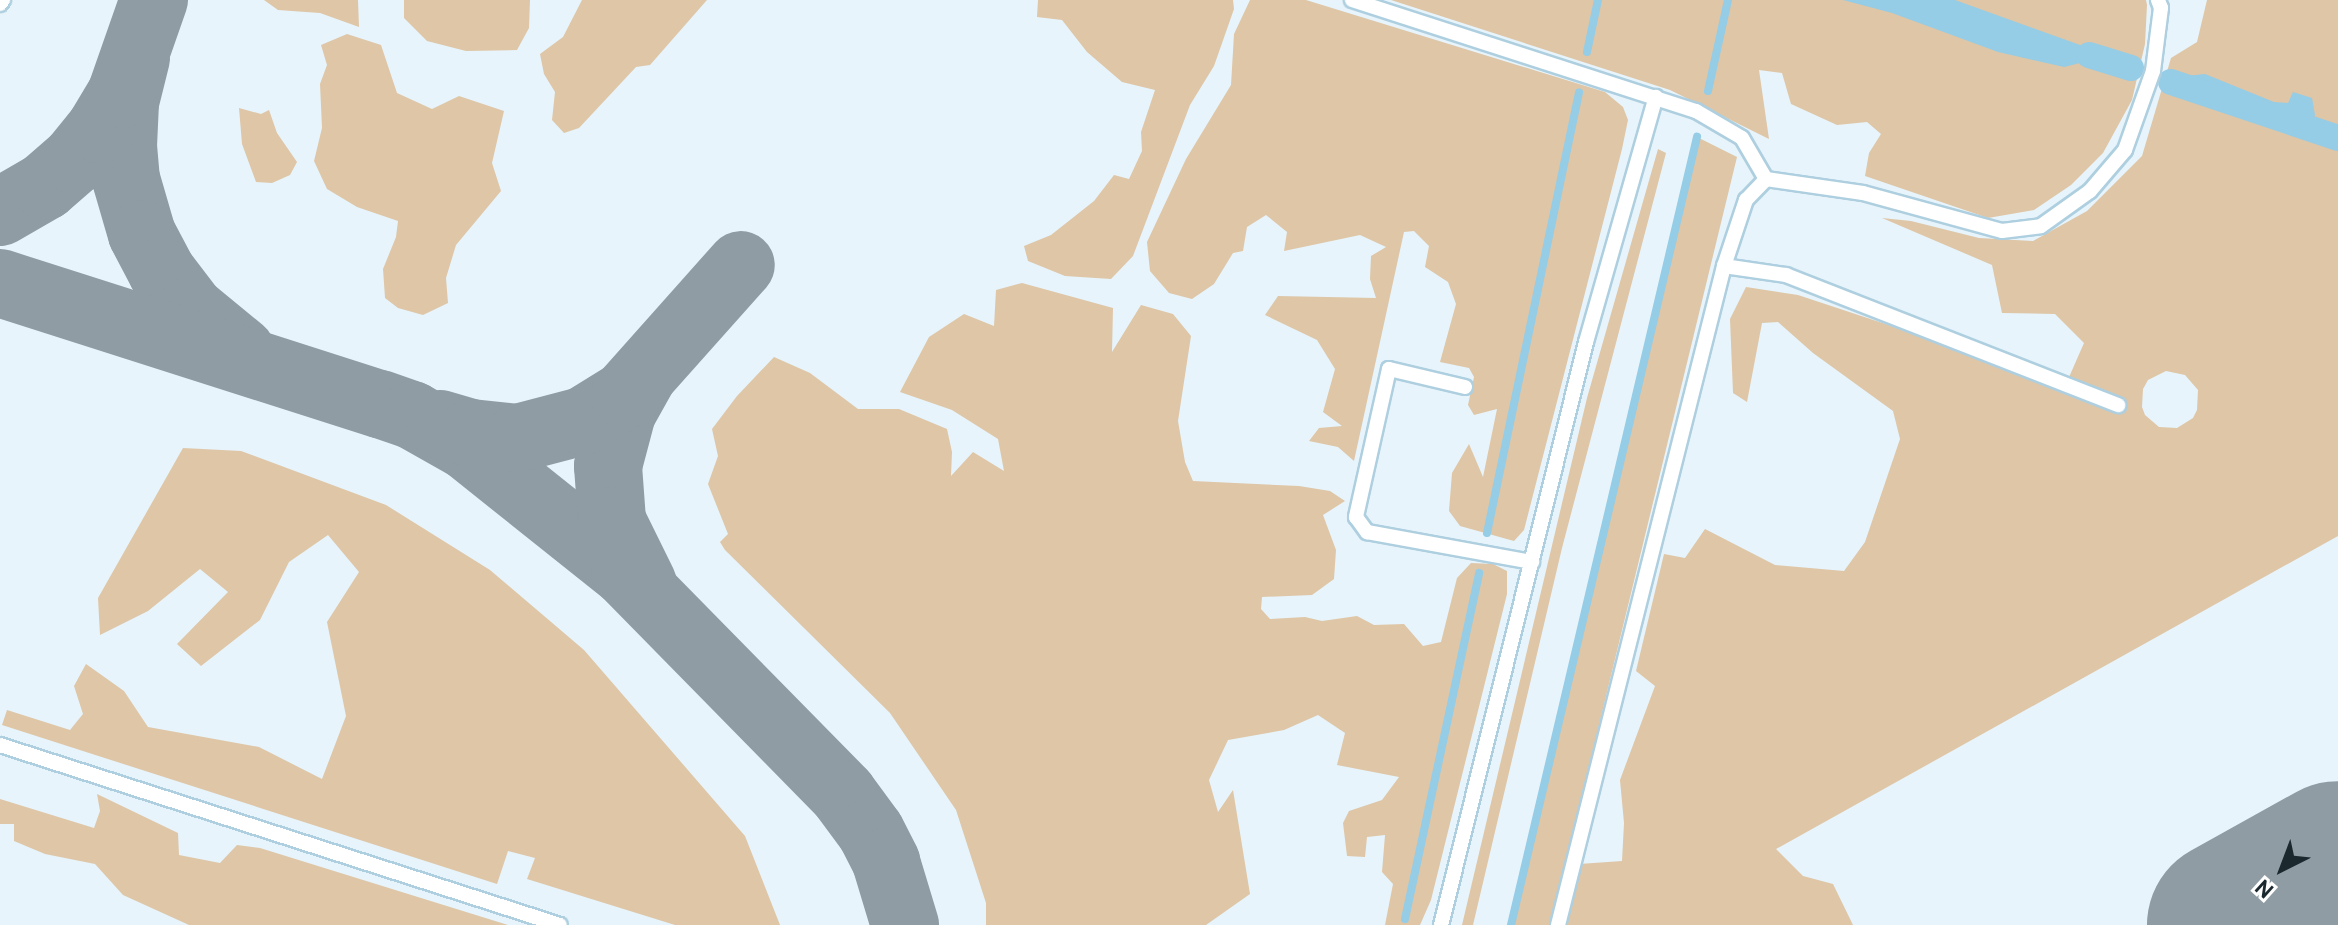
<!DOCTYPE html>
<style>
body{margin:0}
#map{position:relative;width:2338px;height:925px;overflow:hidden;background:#e7f4fb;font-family:Overpass,sans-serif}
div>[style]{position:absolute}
.green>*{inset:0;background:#dec6a7}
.water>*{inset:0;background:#95cce6}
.stream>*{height:8px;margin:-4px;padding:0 4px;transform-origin:4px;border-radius:4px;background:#95cce6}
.canal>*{height:26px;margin:-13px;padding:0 13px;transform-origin:13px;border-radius:13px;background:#95cce6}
.taxiway>*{height:68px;margin:-34px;padding:0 34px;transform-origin:34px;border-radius:34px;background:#8f9ca3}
.runway>*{height:170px;margin:-85px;padding:0 85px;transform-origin:85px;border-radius:85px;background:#8f9ca3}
.roads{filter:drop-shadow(2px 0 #aecfdf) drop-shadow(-2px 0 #aecfdf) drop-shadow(0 2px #aecfdf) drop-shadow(0 -2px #aecfdf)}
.lane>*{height:14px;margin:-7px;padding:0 7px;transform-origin:7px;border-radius:7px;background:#fff}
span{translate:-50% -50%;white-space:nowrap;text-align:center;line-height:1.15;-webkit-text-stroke:8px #fff;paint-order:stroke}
.north{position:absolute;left:2242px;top:829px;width:80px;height:80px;-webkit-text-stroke:6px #fff;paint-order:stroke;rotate:222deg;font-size:22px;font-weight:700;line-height:32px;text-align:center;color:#1b282e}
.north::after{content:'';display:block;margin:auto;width:28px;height:36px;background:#1b282e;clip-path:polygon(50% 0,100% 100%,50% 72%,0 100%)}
</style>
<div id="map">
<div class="green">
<i style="clip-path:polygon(264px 0,358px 0,359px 27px,320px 13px,278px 10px)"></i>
<i style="clip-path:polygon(404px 0,530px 0,529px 28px,517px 50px,466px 51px,427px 41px,404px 18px)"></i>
<i style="clip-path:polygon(582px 0,707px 0,650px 65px,636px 67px,579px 128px,564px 133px,552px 120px,555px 92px,544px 74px,540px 54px,563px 37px)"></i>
<i style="clip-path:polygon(1038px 0,1233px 0,1234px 9px,1214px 66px,1190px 105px,1133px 256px,1111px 279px,1065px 276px,1028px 261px,1024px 246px,1051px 235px,1094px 201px,1114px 175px,1129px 179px,1142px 151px,1141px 132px,1155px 90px,1122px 82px,1087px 52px,1062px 20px,1037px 17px)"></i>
<i style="clip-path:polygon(1250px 0,1306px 0,1605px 92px,1623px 107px,1628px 120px,1622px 149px,1524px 530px,1514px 541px,1460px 526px,1449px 511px,1452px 473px,1469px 444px,1483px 477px,1497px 409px,1474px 415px,1468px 405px,1474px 377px,1469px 368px,1440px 362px,1456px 304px,1448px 282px,1425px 267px,1429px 246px,1414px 231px,1404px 232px,1354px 461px,1338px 447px,1309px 441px,1319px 428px,1342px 426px,1323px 412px,1335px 369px,1317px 340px,1265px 315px,1278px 296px,1376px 298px,1370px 279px,1371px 256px,1386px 247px,1360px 235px,1284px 251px,1287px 232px,1266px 215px,1247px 227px,1243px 251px,1233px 253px,1214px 284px,1192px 299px,1169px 293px,1150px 271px,1147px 242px,1186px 159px,1231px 85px,1234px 34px)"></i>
<i style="clip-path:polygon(1391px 0,2146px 0,2147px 5px,2145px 44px,2132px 100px,2103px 153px,2071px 185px,2034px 210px,1988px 218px,1865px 176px,1869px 153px,1881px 134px,1867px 122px,1837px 125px,1791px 104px,1782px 73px,1759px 70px,1769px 139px,1670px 90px)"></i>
<i style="clip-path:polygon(evenodd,2207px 0,2338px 0,2338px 536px,1776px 849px,1803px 876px,1833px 884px,1853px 925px,1511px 925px,1697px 137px,1737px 157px,1565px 865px,1622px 861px,1624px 823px,1620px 780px,1655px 686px,1636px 671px,1664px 554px,1685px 558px,1705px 529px,1775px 565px,1844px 571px,1865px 542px,1900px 439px,1893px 411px,1813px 353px,1778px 322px,1762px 323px,1747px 402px,1733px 393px,1730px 319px,1746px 287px,1798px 295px,2066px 384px,2084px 343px,2055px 314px,2002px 313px,1992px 265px,1882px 218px,1911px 221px,1979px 238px,2033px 241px,2087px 211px,2142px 156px,2171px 58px,2197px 42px,2207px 0,2166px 371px,2185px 375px,2198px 390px,2197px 410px,2193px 418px,2177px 428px,2159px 427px,2145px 415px,2142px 407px,2143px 389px,2148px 380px,2166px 371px)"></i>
<i style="clip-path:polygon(347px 34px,381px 45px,397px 93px,432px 109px,459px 96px,504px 111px,492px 163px,501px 191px,456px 245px,446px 278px,448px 303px,423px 315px,398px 308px,385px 298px,383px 269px,396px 237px,398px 221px,357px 207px,327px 189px,314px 161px,322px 128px,320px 84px,327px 65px,321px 45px)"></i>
<i style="clip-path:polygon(239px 108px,261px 114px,269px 110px,277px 133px,297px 162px,290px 175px,272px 183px,256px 182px,242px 144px)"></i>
<i style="clip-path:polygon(1658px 149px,1666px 153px,1562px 548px,1473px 925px,1462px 925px,1587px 398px)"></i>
<i style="clip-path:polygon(1022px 283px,1113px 308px,1112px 352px,1141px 305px,1173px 314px,1191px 336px,1178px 421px,1185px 462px,1193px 481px,1299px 486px,1330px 491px,1345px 501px,1323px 515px,1336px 550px,1334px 579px,1312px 595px,1262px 597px,1261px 609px,1270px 619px,1305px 617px,1322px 621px,1357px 616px,1374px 625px,1404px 624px,1423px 646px,1441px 642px,1457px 578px,1471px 563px,1493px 564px,1507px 571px,1507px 594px,1431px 900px,1420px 925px,1385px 925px,1393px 884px,1382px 872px,1385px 835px,1367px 837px,1365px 857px,1347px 856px,1343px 823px,1349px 811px,1382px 800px,1399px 777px,1337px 765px,1345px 733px,1318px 715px,1284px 730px,1228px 740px,1209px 780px,1218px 812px,1233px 790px,1250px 894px,1206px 925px,986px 925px,986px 903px,956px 810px,890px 713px,725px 550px,720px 542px,728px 534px,708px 484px,718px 456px,712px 429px,737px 396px,774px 357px,810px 373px,858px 409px,899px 409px,947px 429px,952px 452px,951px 476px,973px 452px,1004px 471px,998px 439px,952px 410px,900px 392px,929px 337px,964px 314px,994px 326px,996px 290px)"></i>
<i style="clip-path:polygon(183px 448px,241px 451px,386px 505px,490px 570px,584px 650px,745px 836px,780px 925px,675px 925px,527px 879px,535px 858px,508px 851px,497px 884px,2px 725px,7px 710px,70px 730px,83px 714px,74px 686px,86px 664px,124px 691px,148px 727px,259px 747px,322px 779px,346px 716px,327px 622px,359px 572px,328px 535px,289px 562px,260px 620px,201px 666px,177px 644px,228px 592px,200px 569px,148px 611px,100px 635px,98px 598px)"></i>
<i style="clip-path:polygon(97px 794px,178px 833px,179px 855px,220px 863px,237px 845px,260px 848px,508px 925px,189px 925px,123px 895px,95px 864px,45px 854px,14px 841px,14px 824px,0 824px,0 799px,94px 828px,100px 811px)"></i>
</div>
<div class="water">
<i style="clip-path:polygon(1843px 0,1955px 0,2094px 50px,2123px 65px,2084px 62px,2064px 67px,1998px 52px,1892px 13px)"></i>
<i style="clip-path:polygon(2205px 74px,2274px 102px,2288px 103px,2293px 92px,2312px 98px,2315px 115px,2308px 127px,2309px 136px,2338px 144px,2305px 140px,2267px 123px,2260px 113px,2237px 100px,2183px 86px,2185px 76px)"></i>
</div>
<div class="stream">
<i style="left:1587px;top:52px;width:53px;rotate:-78.1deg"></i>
<i style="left:1708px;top:91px;width:93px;rotate:-77.6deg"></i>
<i style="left:1487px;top:533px;width:450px;rotate:-78.2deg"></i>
<i style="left:1405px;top:919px;width:354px;rotate:-77.9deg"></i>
<i style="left:1511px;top:925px;width:810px;rotate:-76.72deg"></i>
</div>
<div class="canal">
<i style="left:2089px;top:55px;width:44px;rotate:17.2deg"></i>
<i style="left:2171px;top:82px;width:176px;rotate:18.5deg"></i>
</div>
<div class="taxiway">
<i style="left:136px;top:58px;width:45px;rotate:104deg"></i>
<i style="left:125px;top:102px;width:44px;rotate:92.6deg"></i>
<i style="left:123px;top:146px;width:33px;rotate:85deg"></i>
<i style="left:126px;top:179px;width:57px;rotate:73.8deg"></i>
<i style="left:142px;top:234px;width:43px;rotate:62.2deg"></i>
<i style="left:162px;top:272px;width:48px;rotate:52.7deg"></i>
<i style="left:191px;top:310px;width:65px;rotate:39.4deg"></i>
<i style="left:0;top:212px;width:52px;rotate:-30deg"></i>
<i style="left:45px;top:186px;width:40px;rotate:-41deg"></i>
<i style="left:75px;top:160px;width:40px;rotate:-51deg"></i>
<i style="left:100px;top:129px;width:41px;rotate:-59deg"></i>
<i style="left:121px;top:94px;width:100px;rotate:-70.7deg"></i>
<i style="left:0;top:283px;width:399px;rotate:17.7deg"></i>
<i style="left:380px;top:404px;width:34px;rotate:19deg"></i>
<i style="left:412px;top:415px;width:63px;rotate:29.4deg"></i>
<i style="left:467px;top:446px;width:202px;rotate:38.6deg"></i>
<i style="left:625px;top:572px;width:311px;rotate:45.5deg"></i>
<i style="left:843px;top:794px;width:47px;rotate:53.6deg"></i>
<i style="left:871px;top:832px;width:34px;rotate:63deg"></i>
<i style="left:886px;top:862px;width:66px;rotate:73.2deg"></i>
<i style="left:642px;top:377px;width:41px;rotate:119.1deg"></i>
<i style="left:622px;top:413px;width:55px;rotate:104.8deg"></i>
<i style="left:608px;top:466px;width:55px;rotate:85.8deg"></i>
<i style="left:612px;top:521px;width:70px;rotate:63.8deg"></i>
<i style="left:440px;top:424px;width:32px;rotate:16deg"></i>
<i style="left:471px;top:433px;width:47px;rotate:6.1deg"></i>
<i style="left:518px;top:438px;width:67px;rotate:-14.7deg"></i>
<i style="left:583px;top:421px;width:49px;rotate:-31.8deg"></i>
<i style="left:625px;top:395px;width:174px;rotate:-48.3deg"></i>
</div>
<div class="runway">
<i style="left:2232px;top:925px;width:121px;rotate:-29.1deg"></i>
</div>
<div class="roads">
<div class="lane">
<i style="left:1352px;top:0;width:361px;rotate:17.9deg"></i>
<i style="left:1696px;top:111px;width:53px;rotate:30.4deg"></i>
<i style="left:1742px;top:138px;width:48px;rotate:59.7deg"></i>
<i style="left:1766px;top:179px;width:98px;rotate:8.2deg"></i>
<i style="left:1863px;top:193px;width:144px;rotate:15.3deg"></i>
<i style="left:2002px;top:231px;width:39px;rotate:-7deg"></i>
<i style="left:2041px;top:226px;width:60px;rotate:-35.5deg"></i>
<i style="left:2090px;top:191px;width:54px;rotate:-49.5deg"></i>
<i style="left:2125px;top:150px;width:84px;rotate:-70.5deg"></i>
<i style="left:2153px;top:71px;width:64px;rotate:-82.8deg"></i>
<i style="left:2161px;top:8px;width:9px;rotate:-111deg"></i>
<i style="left:0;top:4px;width:5px;rotate:-53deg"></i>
<i style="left:1724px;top:266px;width:63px;rotate:8.3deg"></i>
<i style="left:1786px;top:275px;width:357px;rotate:21.4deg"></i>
<i style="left:1465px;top:387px;width:78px;rotate:-166.7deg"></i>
<i style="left:1389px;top:369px;width:152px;rotate:102.6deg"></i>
<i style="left:1356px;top:517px;width:19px;rotate:54deg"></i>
<i style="left:1367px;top:532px;width:168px;rotate:10.3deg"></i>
<i style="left:0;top:745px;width:588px;rotate:17.82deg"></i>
<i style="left:1441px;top:925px;width:601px;rotate:-76.03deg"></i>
<i style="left:1586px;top:342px;width:255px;rotate:-74.1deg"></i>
<i style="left:1558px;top:925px;width:680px;rotate:-75.86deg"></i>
<i style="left:1724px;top:266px;width:70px;rotate:-71.6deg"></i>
<i style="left:1746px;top:200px;width:29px;rotate:-46deg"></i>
</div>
</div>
<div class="north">N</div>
</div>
